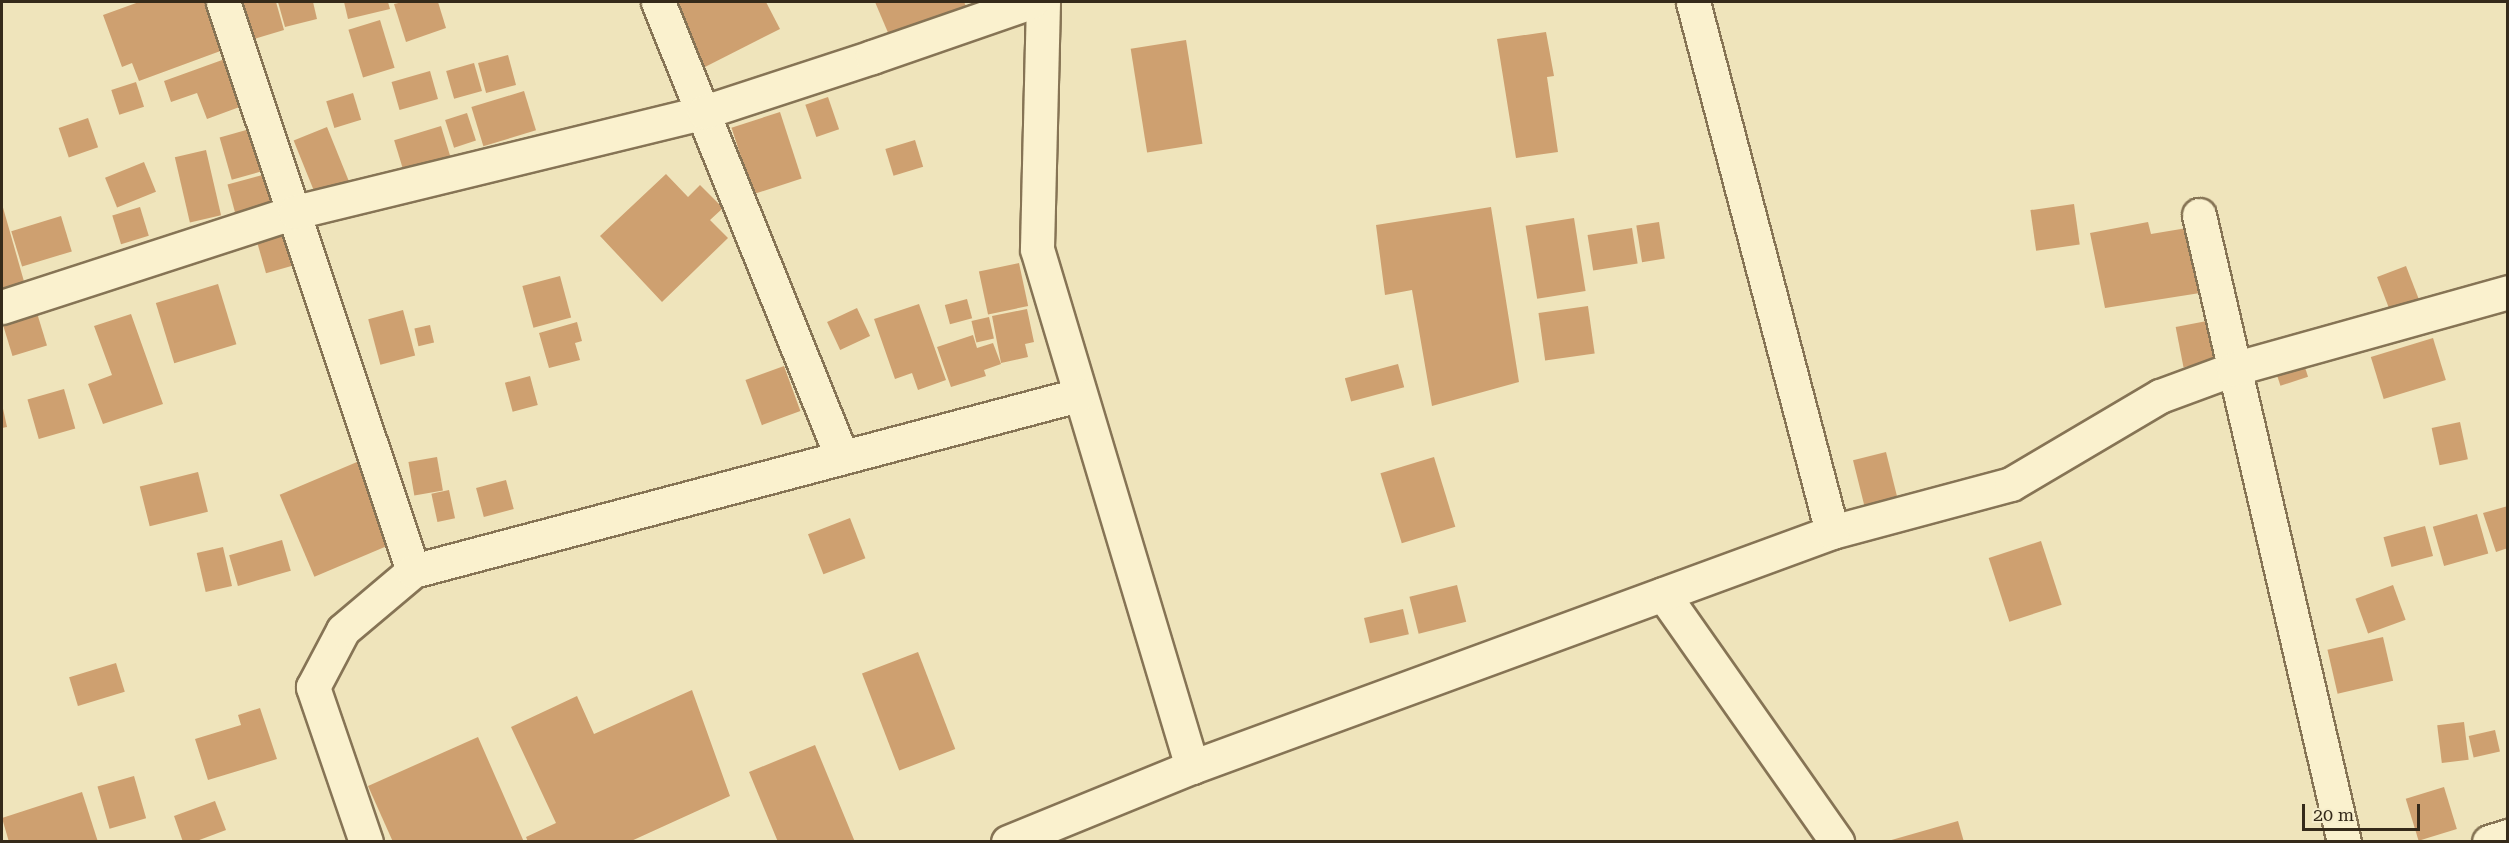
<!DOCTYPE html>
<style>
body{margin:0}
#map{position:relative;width:2509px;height:843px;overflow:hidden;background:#efe4bb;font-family:"Roboto Serif",serif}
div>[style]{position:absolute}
.building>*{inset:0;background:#cea070;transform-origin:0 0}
.roads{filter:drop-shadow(2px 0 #867455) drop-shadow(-2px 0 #867455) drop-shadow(0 2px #867455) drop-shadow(0 -2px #867455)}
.street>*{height:33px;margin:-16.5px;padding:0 16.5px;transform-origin:16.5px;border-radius:16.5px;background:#faf1ce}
span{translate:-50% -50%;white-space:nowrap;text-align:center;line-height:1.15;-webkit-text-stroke:4.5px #f6edcb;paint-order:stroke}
.frame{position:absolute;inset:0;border:3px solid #352a1a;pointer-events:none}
.scale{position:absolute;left:2302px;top:804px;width:118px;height:27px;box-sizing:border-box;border:3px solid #352a1a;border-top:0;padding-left:8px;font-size:18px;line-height:21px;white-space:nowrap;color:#352a1a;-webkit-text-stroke:4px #f6edcb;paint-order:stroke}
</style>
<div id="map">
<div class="building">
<i style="clip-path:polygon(139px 2px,217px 2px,234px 46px,139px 81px,132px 63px,122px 67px,103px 15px)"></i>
<i style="clip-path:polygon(235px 2px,276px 2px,284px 30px,247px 41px)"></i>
<i style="clip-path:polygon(278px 2px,313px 2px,317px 19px,285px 27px)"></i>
<i style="clip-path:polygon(344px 2px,388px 2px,390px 9px,348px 19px)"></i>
<i style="clip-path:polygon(403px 2px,438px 2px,446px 28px,406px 42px,394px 4px)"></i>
<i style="clip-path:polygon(670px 2px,766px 2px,780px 29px,703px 68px)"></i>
<i style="clip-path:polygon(875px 2px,964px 2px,969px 12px,892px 42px)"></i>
<i style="left:380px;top:20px;width:50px;height:33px;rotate:73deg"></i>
<i style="clip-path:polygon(1546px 32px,1554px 76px,1547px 77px,1558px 152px,1516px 158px,1497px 39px)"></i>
<i style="left:1186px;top:40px;width:105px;height:56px;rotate:81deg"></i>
<i style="clip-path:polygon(236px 55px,253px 102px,207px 119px,197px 93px,171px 102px,164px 81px)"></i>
<i style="left:508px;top:55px;width:31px;height:31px;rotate:75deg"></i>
<i style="left:474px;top:63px;width:29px;height:29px;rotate:74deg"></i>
<i style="left:430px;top:71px;width:29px;height:40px;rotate:74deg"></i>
<i style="left:136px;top:82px;width:26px;height:26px;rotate:72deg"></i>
<i style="left:524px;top:91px;width:41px;height:55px;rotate:73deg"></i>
<i style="left:353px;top:93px;width:28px;height:28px;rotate:73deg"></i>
<i style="left:828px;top:97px;width:34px;height:24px;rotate:71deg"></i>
<i style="left:780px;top:112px;width:70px;height:51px;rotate:72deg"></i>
<i style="left:467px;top:113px;width:29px;height:23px;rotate:72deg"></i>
<i style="left:88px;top:118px;width:31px;height:31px;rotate:71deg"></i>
<i style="left:260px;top:126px;width:44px;height:42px;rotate:74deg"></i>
<i style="left:441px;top:126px;width:34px;height:49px;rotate:73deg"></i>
<i style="left:327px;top:127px;width:66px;height:36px;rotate:68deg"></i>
<i style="left:915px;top:140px;width:28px;height:31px;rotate:73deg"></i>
<i style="left:206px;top:150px;width:67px;height:32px;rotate:77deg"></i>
<i style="left:144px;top:162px;width:32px;height:42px;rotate:68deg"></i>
<i style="left:270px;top:173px;width:30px;height:44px;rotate:75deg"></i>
<i style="clip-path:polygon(666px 174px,688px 197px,700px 185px,723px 208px,710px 220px,728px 238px,662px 302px,600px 236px)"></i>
<i style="clip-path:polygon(2px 204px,25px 285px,2px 291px)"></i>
<i style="left:2074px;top:204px;width:41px;height:44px;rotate:82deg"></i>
<i style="left:140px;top:207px;width:30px;height:29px;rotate:73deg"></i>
<i style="clip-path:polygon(1491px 207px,1519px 382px,1432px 406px,1412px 290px,1385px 295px,1376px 225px)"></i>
<i style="left:61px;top:216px;width:37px;height:52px;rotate:73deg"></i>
<i style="left:1574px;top:218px;width:74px;height:49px;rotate:81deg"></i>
<i style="left:1659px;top:222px;width:37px;height:23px;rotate:81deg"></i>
<i style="clip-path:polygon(2148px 222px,2151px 234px,2187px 228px,2200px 293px,2105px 308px,2090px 233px)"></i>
<i style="left:1632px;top:228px;width:36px;height:45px;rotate:81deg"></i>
<i style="left:287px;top:234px;width:32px;height:31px;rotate:74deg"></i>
<i style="left:1019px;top:263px;width:44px;height:41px;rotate:78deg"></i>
<i style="left:2406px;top:266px;width:36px;height:31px;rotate:69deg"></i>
<i style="left:560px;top:276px;width:43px;height:39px;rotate:75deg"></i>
<i style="left:218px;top:284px;width:63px;height:65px;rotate:73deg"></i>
<i style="left:967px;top:299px;width:20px;height:23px;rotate:75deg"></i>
<i style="clip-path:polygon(919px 304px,946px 380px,918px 390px,912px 373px,895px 379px,874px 319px)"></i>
<i style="left:1588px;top:306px;width:48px;height:50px;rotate:82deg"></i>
<i style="left:857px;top:308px;width:31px;height:33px;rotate:65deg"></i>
<i style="clip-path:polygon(1027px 309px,1034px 342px,1025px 344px,1028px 357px,1001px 363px,992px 316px)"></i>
<i style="left:403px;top:310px;width:47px;height:36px;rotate:75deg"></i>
<i style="left:37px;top:313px;width:34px;height:36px;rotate:73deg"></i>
<i style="clip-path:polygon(131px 314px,163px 404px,103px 424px,88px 384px,112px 375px,94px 326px)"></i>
<i style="left:989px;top:317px;width:22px;height:18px;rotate:77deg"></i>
<i style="left:2212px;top:320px;width:41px;height:37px;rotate:79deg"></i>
<i style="clip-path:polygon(577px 322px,582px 341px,575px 343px,580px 360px,549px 368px,539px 333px)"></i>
<i style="left:430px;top:325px;width:18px;height:16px;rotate:77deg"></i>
<i style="clip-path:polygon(973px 335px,977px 348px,993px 343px,1001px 364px,984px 370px,986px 376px,951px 387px,937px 347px)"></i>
<i style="left:2433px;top:338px;width:44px;height:65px;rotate:73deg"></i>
<i style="left:2300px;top:352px;width:26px;height:29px;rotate:72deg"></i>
<i style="left:1398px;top:364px;width:24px;height:55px;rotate:75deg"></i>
<i style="left:784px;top:366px;width:48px;height:41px;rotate:70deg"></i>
<i style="left:530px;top:376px;width:30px;height:26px;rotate:75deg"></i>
<i style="left:64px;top:389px;width:41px;height:38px;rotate:74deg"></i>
<i style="clip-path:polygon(2px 404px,7px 427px,2px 428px)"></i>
<i style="left:2460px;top:422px;width:38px;height:29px;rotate:78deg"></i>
<i style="left:1886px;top:452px;width:46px;height:34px;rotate:76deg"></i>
<i style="left:437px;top:457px;width:34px;height:29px;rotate:80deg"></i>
<i style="left:1434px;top:457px;width:73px;height:56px;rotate:73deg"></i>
<i style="left:357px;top:462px;width:89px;height:84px;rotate:67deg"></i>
<i style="left:198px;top:472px;width:41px;height:60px;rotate:76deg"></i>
<i style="left:506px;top:480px;width:30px;height:31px;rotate:75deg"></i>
<i style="left:449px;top:490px;width:29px;height:18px;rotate:78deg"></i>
<i style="clip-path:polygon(2508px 506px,2508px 548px,2496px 552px,2483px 513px)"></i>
<i style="left:2477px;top:514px;width:41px;height:46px;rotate:74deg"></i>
<i style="left:850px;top:518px;width:43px;height:45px;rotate:69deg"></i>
<i style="left:2425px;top:526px;width:31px;height:43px;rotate:75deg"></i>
<i style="left:282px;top:540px;width:32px;height:55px;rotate:74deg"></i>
<i style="left:2041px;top:541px;width:67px;height:55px;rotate:72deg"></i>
<i style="left:223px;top:547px;width:40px;height:27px;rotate:77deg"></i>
<i style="left:1457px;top:585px;width:38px;height:49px;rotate:76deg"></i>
<i style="left:2393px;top:585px;width:37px;height:40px;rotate:70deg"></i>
<i style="left:1403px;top:609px;width:26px;height:40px;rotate:77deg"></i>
<i style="left:2383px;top:637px;width:45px;height:57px;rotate:77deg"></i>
<i style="left:918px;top:652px;width:104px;height:60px;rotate:69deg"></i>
<i style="left:116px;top:663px;width:30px;height:49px;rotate:73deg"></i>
<i style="clip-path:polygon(692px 690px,730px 796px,629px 842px,528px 842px,526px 837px,556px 823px,511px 727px,577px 696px,594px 734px)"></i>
<i style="clip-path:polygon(260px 708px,277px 759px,208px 780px,195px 739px,241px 725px,238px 715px)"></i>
<i style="left:2464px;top:722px;width:38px;height:27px;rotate:83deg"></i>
<i style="left:2495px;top:730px;width:22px;height:27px;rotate:77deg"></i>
<i style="clip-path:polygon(478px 737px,524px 842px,393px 842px,368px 786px)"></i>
<i style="clip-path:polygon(815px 745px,855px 842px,778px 842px,749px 772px)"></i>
<i style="left:134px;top:776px;width:44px;height:38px;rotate:74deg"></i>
<i style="left:2444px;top:787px;width:44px;height:40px;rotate:73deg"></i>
<i style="clip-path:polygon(82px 792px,98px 842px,9px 842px,2px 818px)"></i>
<i style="clip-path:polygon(215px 801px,226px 830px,194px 842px,183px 842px,174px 816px)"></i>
<i style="clip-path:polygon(1958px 821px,1964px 842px,1888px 842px,1888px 841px)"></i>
</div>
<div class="roads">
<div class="street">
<i style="left:223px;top:2px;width:600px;rotate:71.53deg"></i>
<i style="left:658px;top:2px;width:491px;rotate:68deg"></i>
<i style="left:1043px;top:2px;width:247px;rotate:91.4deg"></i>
<i style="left:1037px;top:249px;width:541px;rotate:73.34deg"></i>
<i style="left:2199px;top:215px;width:644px;rotate:76.98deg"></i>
<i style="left:2px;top:307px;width:308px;rotate:-18deg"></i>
<i style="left:295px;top:212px;width:421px;rotate:-13.7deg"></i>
<i style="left:704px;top:112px;width:177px;rotate:-18.1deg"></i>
<i style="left:872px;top:57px;width:168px;rotate:-19.1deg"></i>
<i style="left:1832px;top:532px;width:185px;rotate:-15deg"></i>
<i style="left:2011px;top:484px;width:173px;rotate:-30.6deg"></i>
<i style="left:2160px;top:396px;width:78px;rotate:-20.3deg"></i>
<i style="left:2233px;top:369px;width:286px;rotate:-15.6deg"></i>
<i style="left:1663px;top:594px;width:303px;rotate:54.9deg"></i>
<i style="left:366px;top:842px;width:164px;rotate:-108.9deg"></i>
<i style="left:313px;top:687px;width:64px;rotate:-62.2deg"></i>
<i style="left:343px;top:630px;width:92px;rotate:-40.1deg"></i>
<i style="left:413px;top:571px;width:688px;rotate:-14.82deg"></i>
<i style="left:1008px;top:842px;width:199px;rotate:-22.2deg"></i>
<i style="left:1192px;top:767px;width:682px;rotate:-20.16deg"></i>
<i style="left:1832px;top:532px;width:548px;rotate:-104.7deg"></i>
<i style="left:2489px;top:842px;width:20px;rotate:-18deg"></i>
</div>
</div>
<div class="frame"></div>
<div class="scale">20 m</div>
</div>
